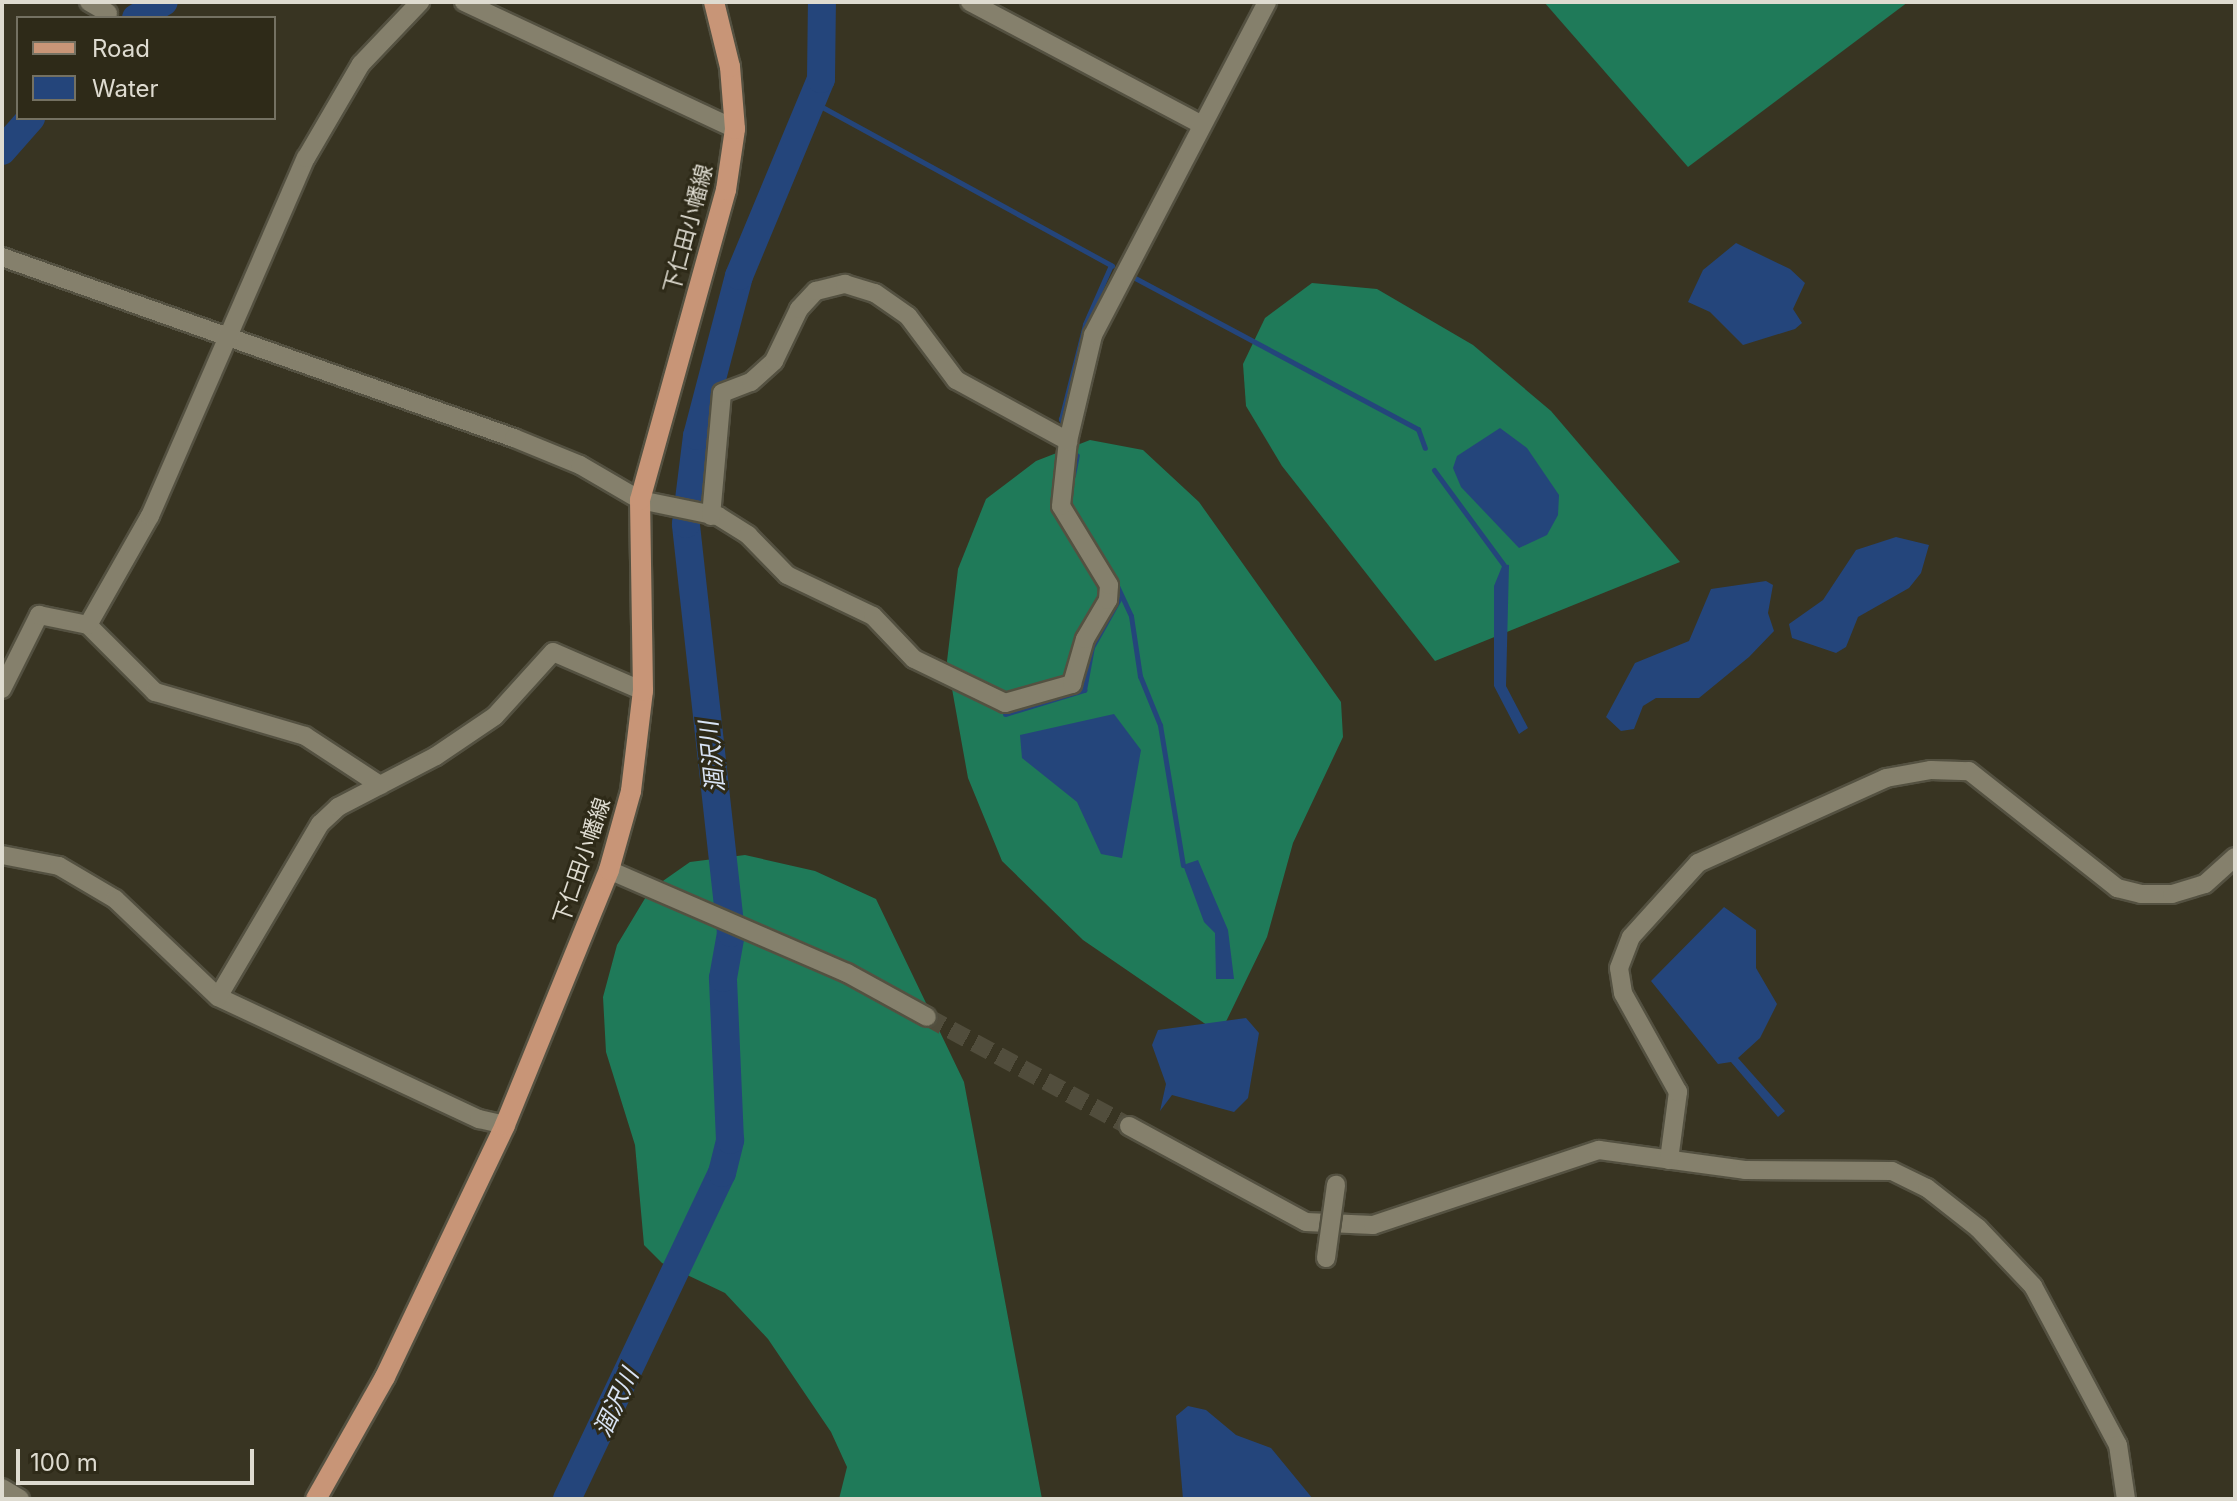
<!DOCTYPE html>
<meta charset="utf-8">
<style>
body{margin:0}
#map{position:relative;width:2237px;height:1501px;overflow:hidden;background:#383422;font-family:Inter,"Noto Sans JP",sans-serif}
div>[style]{position:absolute}
.forest>*{inset:0;background:#1f7a59}
.water>*{inset:0;background:#24457b}
.stream>*{height:5px;margin:-2.5px;padding:0 2.5px;transform-origin:2.5px;border-radius:2.5px;background:#24457b}
.river>*{height:28px;margin:-14px;padding:0 14px;transform-origin:14px;border-radius:14px;background:#24457b}
.minor-tunnel>*{height:18px;margin-top:-9px;transform-origin:0;background:repeating-linear-gradient(90deg,#514d3c 0 18px,transparent 0 27px)}
.roads{filter:drop-shadow(2px 0 #545141) drop-shadow(-2px 0 #545141) drop-shadow(0 2px #545141) drop-shadow(0 -2px #545141)}
.minor>*{height:18px;margin:-9px;padding:0 9px;transform-origin:9px;border-radius:9px;background:#85806c}
.major>*{height:20px;margin:-10px;padding:0 10px;transform-origin:10px;border-radius:10px;background:#c89577}
.bridges{filter:drop-shadow(2px 0 #545141) drop-shadow(-2px 0 #545141) drop-shadow(0 2px #545141) drop-shadow(0 -2px #545141)}
.minor-bridge>*{height:18px;margin:-9px;padding:0 9px;transform-origin:9px;border-radius:9px;background:#85806c}
span{translate:-50% -50%;white-space:nowrap;text-align:center;line-height:1.15;-webkit-text-stroke:6px #2e2a18;paint-order:stroke}
.street-label{font-size:22px;color:#dedbd0}
.water-label{font-size:24px;color:#d9e4f5;font-style:italic}
.frame{position:absolute;inset:0;border:4px solid #dedbd0;pointer-events:none}
.legend{position:absolute;left:16px;top:16px;width:260px;height:104px;box-sizing:border-box;background:#2e2a18;border:2px solid #747162;margin:0;padding:10px 14px;list-style:none;font-size:24px;color:#dedbd0}
.legend li{display:flex;align-items:center;gap:16px;height:40px}
.legend b{width:40px;border:2px solid #747162}
.scale{position:absolute;left:16px;top:1449px;width:238px;height:36px;box-sizing:border-box;border:4px solid #dedbd0;border-top:0;padding-left:10px;font-size:24px;line-height:28px;white-space:nowrap;color:#dedbd0;-webkit-text-stroke:6px #2e2a18;paint-order:stroke}
</style>
<div id="map">
<div class="forest">
<i style="clip-path:polygon(1544px 2px,1908px 2px,1688px 167px)"></i>
<i style="clip-path:polygon(1312px 283px,1377px 289px,1473px 345px,1551px 411px,1680px 562px,1435px 661px,1282px 466px,1246px 406px,1243px 364px,1265px 318px)"></i>
<i style="clip-path:polygon(1090px 440px,1143px 450px,1199px 502px,1341px 702px,1343px 737px,1293px 843px,1267px 937px,1220px 1034px,1083px 940px,1002px 861px,968px 778px,947px 661px,958px 569px,986px 499px,1036px 461px)"></i>
<i style="clip-path:polygon(745px 855px,815px 871px,876px 899px,964px 1082px,1042px 1499px,839px 1499px,847px 1467px,831px 1432px,768px 1339px,725px 1293px,662px 1263px,644px 1245px,635px 1145px,606px 1052px,603px 997px,617px 945px,650px 890px,690px 862px)"></i>
</div>
<div class="water">
<i style="clip-path:polygon(1736px 243px,1790px 269px,1805px 283px,1793px 309px,1802px 323px,1795px 329px,1743px 345px,1710px 312px,1688px 302px,1703px 270px)"></i>
<i style="clip-path:polygon(1500px 428px,1527px 448px,1559px 495px,1558px 515px,1547px 535px,1519px 548px,1461px 487px,1453px 468px,1457px 456px)"></i>
<i style="clip-path:polygon(1896px 537px,1929px 545px,1921px 573px,1909px 588px,1858px 617px,1846px 647px,1836px 653px,1792px 638px,1789px 624px,1823px 600px,1856px 550px)"></i>
<i style="clip-path:polygon(1503px 564px,1509px 565px,1506px 686px,1528px 728px,1519px 734px,1494px 686px,1494px 586px)"></i>
<i style="clip-path:polygon(1766px 581px,1773px 585px,1768px 613px,1774px 631px,1749px 657px,1699px 698px,1656px 698px,1643px 706px,1634px 729px,1621px 731px,1606px 717px,1635px 663px,1689px 641px,1711px 589px)"></i>
<i style="clip-path:polygon(1114px 714px,1141px 750px,1122px 858px,1101px 854px,1077px 802px,1022px 758px,1020px 735px)"></i>
<i style="clip-path:polygon(1198px 860px,1228px 930px,1234px 979px,1216px 979px,1215px 933px,1204px 922px,1183px 865px)"></i>
<i style="clip-path:polygon(1724px 907px,1756px 930px,1756px 968px,1777px 1004px,1760px 1038px,1738px 1058px,1785px 1111px,1778px 1117px,1731px 1062px,1718px 1064px,1651px 981px)"></i>
<i style="clip-path:polygon(1246px 1018px,1259px 1033px,1248px 1098px,1234px 1112px,1172px 1095px,1160px 1111px,1166px 1084px,1152px 1045px,1158px 1030px)"></i>
<i style="clip-path:polygon(1188px 1406px,1206px 1410px,1236px 1435px,1271px 1448px,1313px 1499px,1183px 1499px,1176px 1416px)"></i>
</div>
<div class="stream">
<i style="left:813px;top:102px;width:341px;rotate:28.7deg"></i>
<i style="left:1135px;top:278px;width:321px;rotate:28.1deg"></i>
<i style="left:1418px;top:429px;width:20px;rotate:70deg"></i>
<i style="left:1065px;top:428px;width:10px;rotate:-114deg"></i>
<i style="left:1061px;top:419px;width:98px;rotate:-75.8deg"></i>
<i style="left:1085px;top:324px;width:64px;rotate:-66.2deg"></i>
<i style="left:1434px;top:470px;width:117px;rotate:53.7deg"></i>
<i style="left:1073px;top:475px;width:20px;rotate:-79deg"></i>
<i style="left:1112px;top:575px;width:45px;rotate:65.1deg"></i>
<i style="left:1131px;top:616px;width:61px;rotate:81.5deg"></i>
<i style="left:1140px;top:676px;width:53px;rotate:67.8deg"></i>
<i style="left:1160px;top:725px;width:142px;rotate:80.7deg"></i>
<i style="left:1005px;top:714px;width:83px;rotate:-16.9deg"></i>
<i style="left:1084px;top:690px;width:44px;rotate:-79.5deg"></i>
<i style="left:1092px;top:647px;width:55px;rotate:-60.6deg"></i>
</div>
<div class="river">
<i style="left:136px;top:18px;width:32px;rotate:-30deg"></i>
<i style="left:2px;top:151px;width:44px;rotate:-48.7deg"></i>
<i style="left:567px;top:1499px;width:361px;rotate:-64.6deg"></i>
<i style="left:722px;top:1173px;width:34px;rotate:-76deg"></i>
<i style="left:730px;top:1140px;width:162px;rotate:-92.5deg"></i>
<i style="left:723px;top:978px;width:46px;rotate:-79.9deg"></i>
<i style="left:731px;top:933px;width:411px;rotate:-96.3deg"></i>
<i style="left:686px;top:524px;width:89px;rotate:-82.9deg"></i>
<i style="left:697px;top:436px;width:165px;rotate:-75.3deg"></i>
<i style="left:739px;top:276px;width:213px;rotate:-67.4deg"></i>
<i style="left:821px;top:79px;width:77px;rotate:-89.3deg"></i>
</div>
<div class="minor-tunnel">
<i style="left:927px;top:1017px;width:230px;rotate:28.4deg"></i>
</div>
<div class="roads">
<div class="minor">
<i style="left:89px;top:2px;width:22px;rotate:30deg"></i>
<i style="left:464px;top:2px;width:299px;rotate:25.1deg"></i>
<i style="left:970px;top:2px;width:260px;rotate:27.9deg"></i>
<i style="left:2px;top:257px;width:543px;rotate:19.47deg"></i>
<i style="left:514px;top:438px;width:71px;rotate:22.2deg"></i>
<i style="left:580px;top:465px;width:69px;rotate:30.3deg"></i>
<i style="left:640px;top:500px;width:80px;rotate:11.6deg"></i>
<i style="left:718px;top:516px;width:36px;rotate:32deg"></i>
<i style="left:748px;top:535px;width:56px;rotate:45.7deg"></i>
<i style="left:787px;top:575px;width:95px;rotate:25.5deg"></i>
<i style="left:873px;top:616px;width:59px;rotate:46.4deg"></i>
<i style="left:914px;top:659px;width:101px;rotate:25.8deg"></i>
<i style="left:1005px;top:703px;width:70px;rotate:-15.8deg"></i>
<i style="left:1072px;top:684px;width:47px;rotate:-73.9deg"></i>
<i style="left:1085px;top:639px;width:45px;rotate:-59.5deg"></i>
<i style="left:1108px;top:600px;width:15px;rotate:-86deg"></i>
<i style="left:1109px;top:585px;width:92px;rotate:-121.3deg"></i>
<i style="left:1061px;top:506px;width:65px;rotate:-83.9deg"></i>
<i style="left:1068px;top:441px;width:109px;rotate:-76.7deg"></i>
<i style="left:1093px;top:335px;width:376px;rotate:-62.4deg"></i>
<i style="left:711px;top:516px;width:123px;rotate:-84.9deg"></i>
<i style="left:722px;top:393px;width:31px;rotate:-21deg"></i>
<i style="left:751px;top:382px;width:31px;rotate:-42deg"></i>
<i style="left:774px;top:361px;width:58px;rotate:-64.3deg"></i>
<i style="left:799px;top:309px;width:25px;rotate:-47deg"></i>
<i style="left:816px;top:291px;width:30px;rotate:-14deg"></i>
<i style="left:845px;top:284px;width:31px;rotate:17deg"></i>
<i style="left:875px;top:293px;width:40px;rotate:34.9deg"></i>
<i style="left:908px;top:316px;width:80px;rotate:53.1deg"></i>
<i style="left:956px;top:380px;width:128px;rotate:28.6deg"></i>
<i style="left:88px;top:625px;width:95px;rotate:45deg"></i>
<i style="left:155px;top:692px;width:156px;rotate:16.3deg"></i>
<i style="left:305px;top:736px;width:90px;rotate:33.2deg"></i>
<i style="left:2px;top:689px;width:83px;rotate:-63.4deg"></i>
<i style="left:39px;top:615px;width:50px;rotate:11.5deg"></i>
<i style="left:88px;top:625px;width:125px;rotate:-60.4deg"></i>
<i style="left:150px;top:516px;width:391px;rotate:-66.5deg"></i>
<i style="left:306px;top:158px;width:109px;rotate:-59.7deg"></i>
<i style="left:361px;top:64px;width:86px;rotate:-46.4deg"></i>
<i style="left:2px;top:855px;width:58px;rotate:10.9deg"></i>
<i style="left:59px;top:866px;width:65px;rotate:30.5deg"></i>
<i style="left:115px;top:899px;width:142px;rotate:43.6deg"></i>
<i style="left:218px;top:997px;width:288px;rotate:25.1deg"></i>
<i style="left:479px;top:1119px;width:27px;rotate:13deg"></i>
<i style="left:609px;top:870px;width:259px;rotate:23.4deg"></i>
<i style="left:847px;top:973px;width:91px;rotate:28.8deg"></i>
<i style="left:218px;top:997px;width:201px;rotate:-59.5deg"></i>
<i style="left:320px;top:824px;width:25px;rotate:-43deg"></i>
<i style="left:338px;top:807px;width:110px;rotate:-27.5deg"></i>
<i style="left:436px;top:756px;width:71px;rotate:-34.1deg"></i>
<i style="left:495px;top:716px;width:86px;rotate:-47.8deg"></i>
<i style="left:553px;top:652px;width:98px;rotate:23.4deg"></i>
<i style="left:1129px;top:1126px;width:201px;rotate:28.5deg"></i>
<i style="left:1306px;top:1222px;width:67px;rotate:2.6deg"></i>
<i style="left:1373px;top:1225px;width:238px;rotate:-18.4deg"></i>
<i style="left:1599px;top:1150px;width:147px;rotate:7.8deg"></i>
<i style="left:1745px;top:1170px;width:147px;rotate:0.4deg"></i>
<i style="left:1892px;top:1171px;width:39px;rotate:26deg"></i>
<i style="left:1927px;top:1188px;width:65px;rotate:38.1deg"></i>
<i style="left:1978px;top:1228px;width:80px;rotate:46.5deg"></i>
<i style="left:2033px;top:1286px;width:180px;rotate:61.9deg"></i>
<i style="left:2118px;top:1445px;width:55px;rotate:81.6deg"></i>
<i style="left:1669px;top:1160px;width:69px;rotate:-82.5deg"></i>
<i style="left:1678px;top:1092px;width:113px;rotate:-119.1deg"></i>
<i style="left:1623px;top:993px;width:25px;rotate:-99deg"></i>
<i style="left:1619px;top:968px;width:33px;rotate:-69deg"></i>
<i style="left:1631px;top:937px;width:100px;rotate:-47.8deg"></i>
<i style="left:1698px;top:863px;width:206px;rotate:-24.3deg"></i>
<i style="left:1886px;top:778px;width:46px;rotate:-10.1deg"></i>
<i style="left:1931px;top:770px;width:38px;rotate:2deg"></i>
<i style="left:1969px;top:771px;width:189px;rotate:38.3deg"></i>
<i style="left:2117px;top:888px;width:25px;rotate:14deg"></i>
<i style="left:2141px;top:894px;width:31px"></i>
<i style="left:2172px;top:894px;width:34px;rotate:-17deg"></i>
<i style="left:2205px;top:884px;width:40px;rotate:-42deg"></i>
<i style="left:2px;top:1488px;width:21px;rotate:31deg"></i>
</div>
<div class="major">
<i style="left:316px;top:1499px;width:140px;rotate:-60.5deg"></i>
<i style="left:385px;top:1377px;width:279px;rotate:-64.5deg"></i>
<i style="left:505px;top:1125px;width:275px;rotate:-67.8deg"></i>
<i style="left:609px;top:870px;width:82px;rotate:-74.4deg"></i>
<i style="left:631px;top:791px;width:101px;rotate:-83.2deg"></i>
<i style="left:643px;top:691px;width:191px;rotate:-90.9deg"></i>
<i style="left:640px;top:500px;width:322px;rotate:-74.5deg"></i>
<i style="left:726px;top:190px;width:62px;rotate:-81.6deg"></i>
<i style="left:735px;top:129px;width:62px;rotate:-94.6deg"></i>
<i style="left:730px;top:67px;width:67px;rotate:-103.8deg"></i>
</div>
</div>
<div class="bridges">
<div class="minor-bridge">
<i style="left:1326px;top:1258px;width:74px;rotate:-82.2deg"></i>
</div>
</div>
<div class="street-label">
<span style="left:688px;top:229px;rotate:-75deg">下仁田小幡線</span>
<span style="left:582px;top:861px;rotate:-71deg">下仁田小幡線</span>
</div>
<div class="water-label">
<span style="left:712px;top:757px;rotate:-96deg">涸沢川</span>
<span style="left:616px;top:1403px;rotate:-65deg">涸沢川</span>
</div>
<div class="frame"></div>
<ul class="legend">
<li><b style="height:10px;background:#c89577"></b>Road</li>
<li><b style="height:22px;background:#24457b"></b>Water</li>
</ul>
<div class="scale">100 m</div>
</div>
